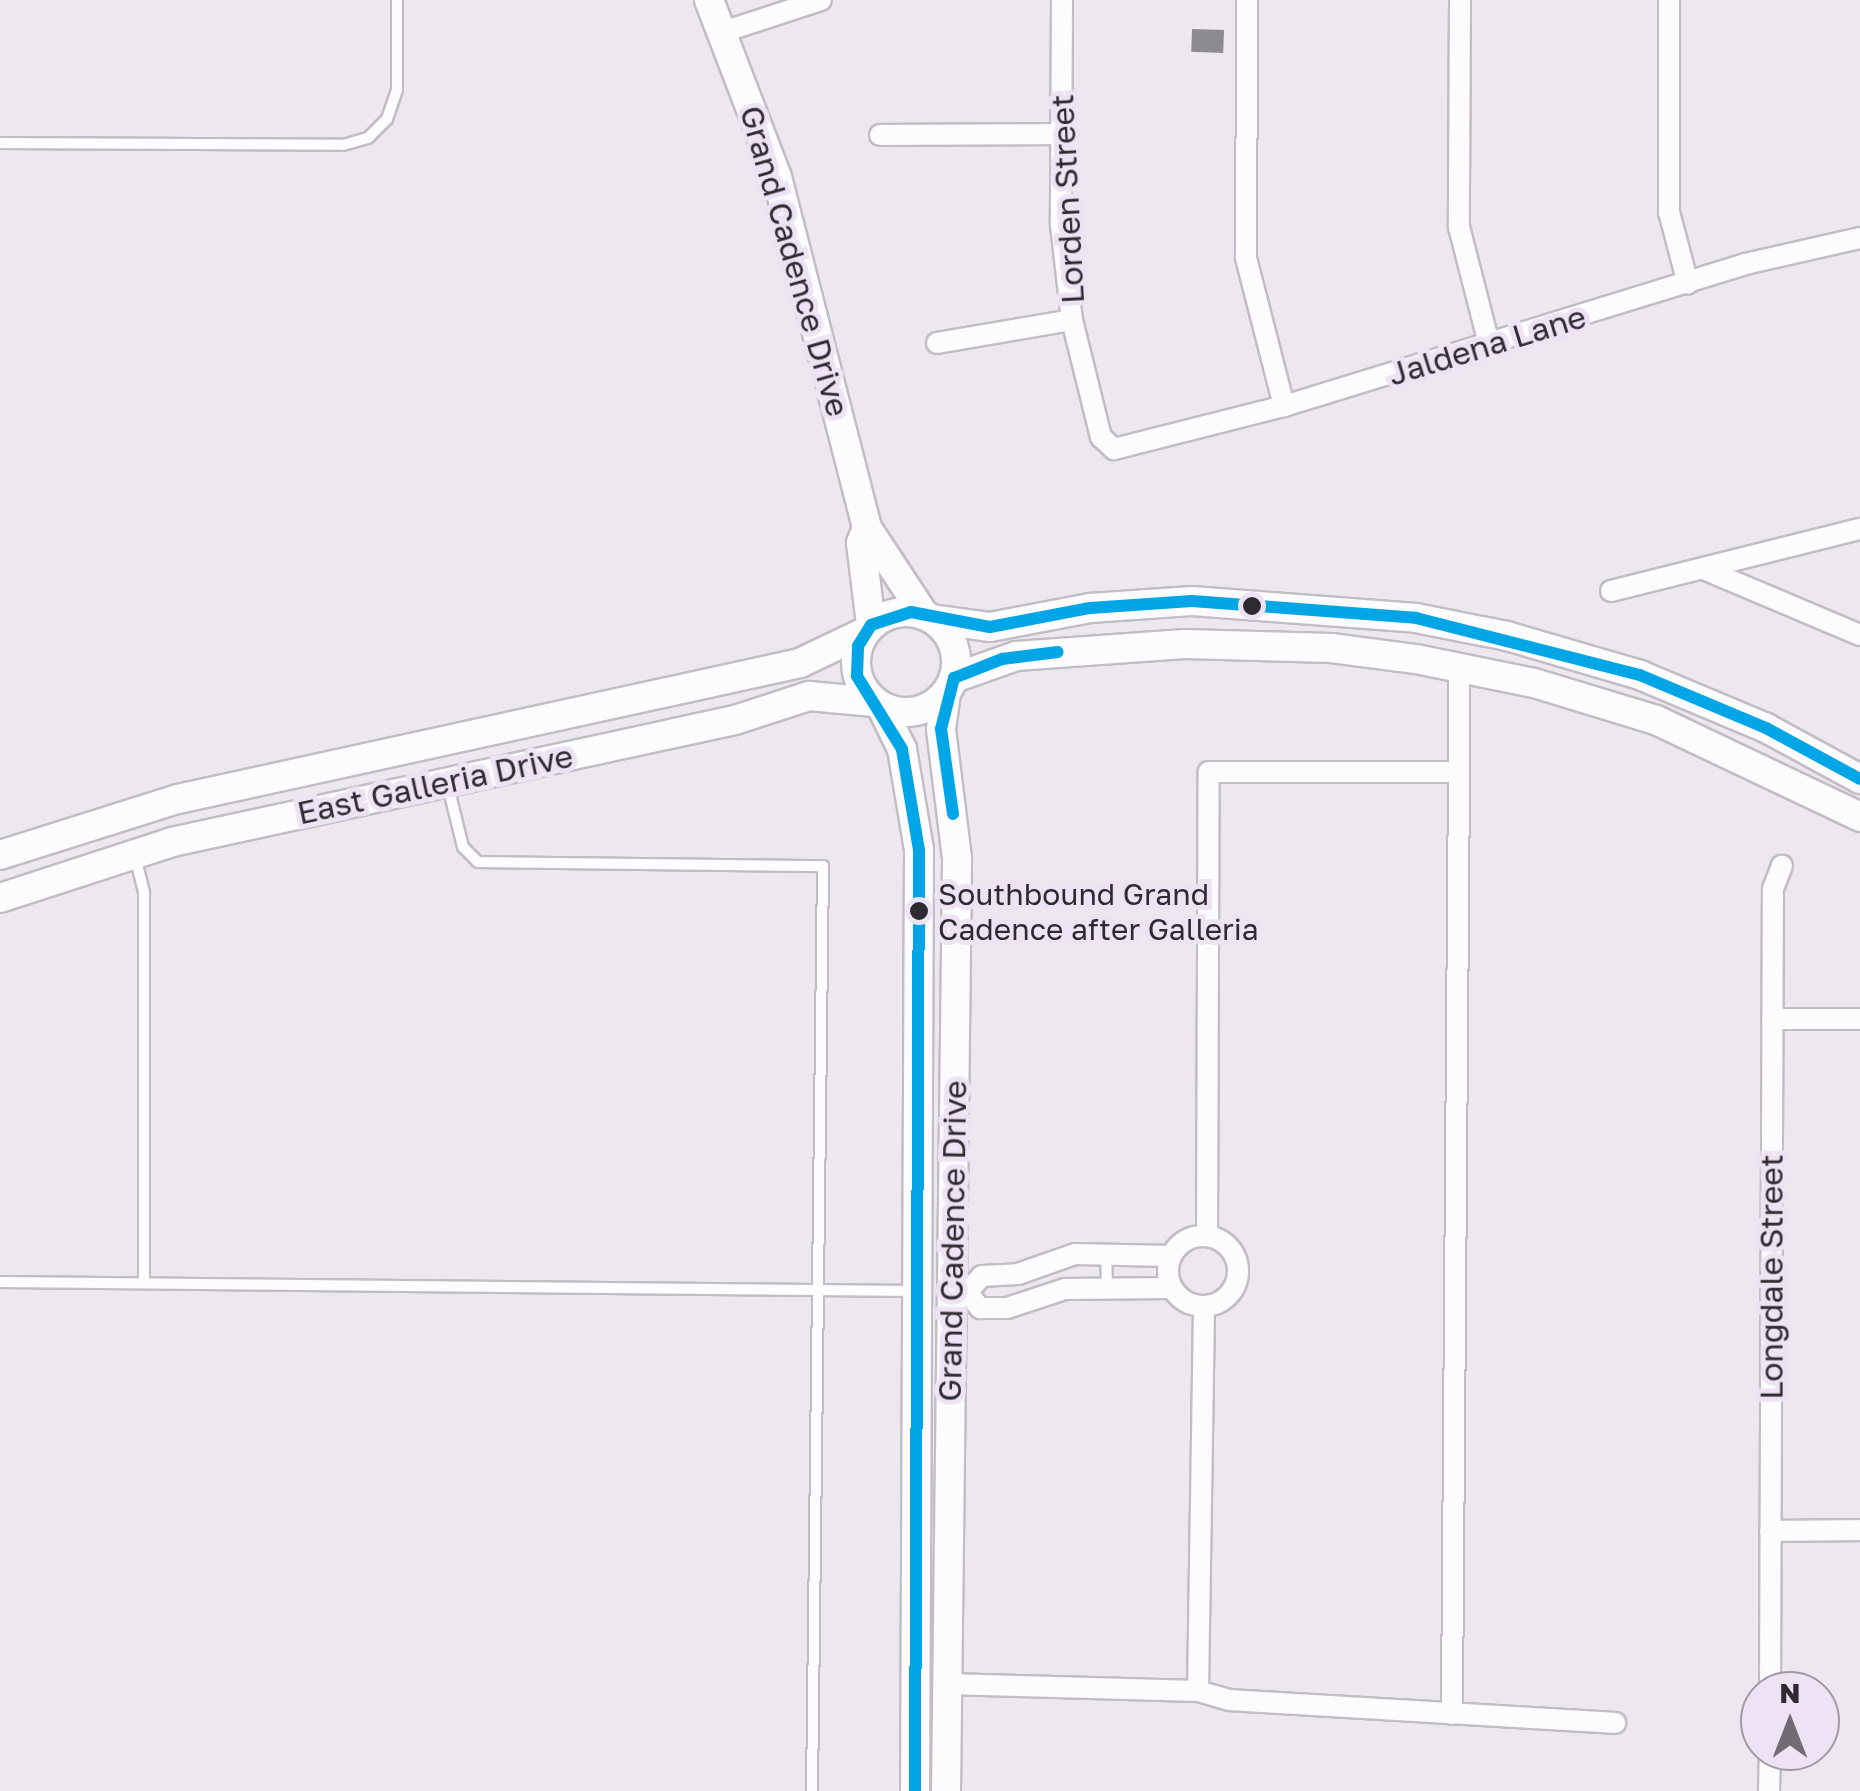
<!DOCTYPE html>
<style>
body{margin:0}
#map{position:relative;width:1860px;height:1791px;overflow:hidden;background:#ede7f0;font-family:"Golos Text",sans-serif}
div>[style]{position:absolute}
.building>*{inset:0;background:#8d8b91;transform-origin:0 0}
.roads{filter:drop-shadow(2px 0 #c2bdc4) drop-shadow(-2px 0 #c2bdc4) drop-shadow(0 2px #c2bdc4) drop-shadow(0 -2px #c2bdc4)}
.lane>*{height:10px;margin:-5px;padding:0 5px;transform-origin:5px;border-radius:5px;background:#fcfbfd}
.street>*{height:20px;margin:-10px;padding:0 10px;transform-origin:10px;border-radius:10px;background:#fcfbfd}
.street>.ring{margin:-10px;padding:0;box-sizing:content-box;background:none;border:20px solid #fcfbfd;border-radius:50%}
.secondary>*{height:28px;margin:-14px;padding:0 14px;transform-origin:14px;border-radius:14px;background:#fcfbfd}
.secondary>.ring{margin:-14px;padding:0;box-sizing:content-box;background:none;border:28px solid #fcfbfd;border-radius:50%}
.bus-1>*{height:12px;margin:-6px;padding:0 6px;transform-origin:6px;border-radius:6px;background:#02a6e6}
.dots>*{width:28px;height:28px;translate:-50% -50%;box-sizing:border-box;border:5px solid #eee3f4;border-radius:50%}
span{translate:-50% -50%;white-space:nowrap;text-align:center;line-height:1.15;-webkit-text-stroke:10px #eee3f4;paint-order:stroke}
.bus-label{font-size:30px;color:#2e2a31}
.left{translate:0 -50%;text-align:left}
.street-label{font-size:32px;color:#2e2a31}
.north{position:absolute;left:1740px;top:1671px;width:100px;height:100px;box-sizing:border-box;background:#eee3f4;border:2px solid #a199a6;border-radius:50%;rotate:0deg;font-size:28px;font-weight:700;line-height:40px;text-align:center;color:#2e2a31}
.north::after{content:'';display:block;margin:auto;width:35px;height:45px;background:#716c74;clip-path:polygon(50% 0,100% 100%,50% 72%,0 100%)}
</style>
<div id="map">
<div class="building">
<i style="left:1224px;top:30px;width:23px;height:32px;rotate:92deg"></i>
</div>
<div class="roads">
<div class="lane">
<i style="left:0;top:143px;width:343px;rotate:0.3deg"></i>
<i style="left:343px;top:145px;width:26px;rotate:-16deg"></i>
<i style="left:368px;top:138px;width:27px;rotate:-45deg"></i>
<i style="left:387px;top:119px;width:31px;rotate:-71deg"></i>
<i style="left:397px;top:90px;width:90px;rotate:-90deg"></i>
<i style="left:447px;top:782px;width:67px;rotate:76.2deg"></i>
<i style="left:463px;top:847px;width:21px;rotate:45deg"></i>
<i style="left:478px;top:862px;width:345px;rotate:0.7deg"></i>
<i style="left:823px;top:866px;width:925px;rotate:90.68deg"></i>
<i style="left:135px;top:856px;width:38px;rotate:76deg"></i>
<i style="left:144px;top:893px;width:390px;rotate:90deg"></i>
<i style="left:1106px;top:1254px;width:32px;rotate:88deg"></i>
<i style="left:0;top:1282px;width:915px;rotate:0.56deg"></i>
</div>
<div class="street">
<i style="left:1062px;top:0;width:225px;rotate:90.3deg"></i>
<i style="left:1061px;top:225px;width:96px;rotate:83.4deg"></i>
<i style="left:1072px;top:320px;width:121px;rotate:76.1deg"></i>
<i style="left:1101px;top:437px;width:18px;rotate:43deg"></i>
<i style="left:1114px;top:449px;width:175px;rotate:-14.2deg"></i>
<i style="left:1284px;top:406px;width:482px;rotate:-17.1deg"></i>
<i style="left:1745px;top:264px;width:118px;rotate:-12.7deg"></i>
<i style="left:1247px;top:0;width:258px;rotate:90.2deg"></i>
<i style="left:1246px;top:258px;width:153px;rotate:75.6deg"></i>
<i style="left:1460px;top:0;width:227px;rotate:90.3deg"></i>
<i style="left:1459px;top:227px;width:121px;rotate:75.6deg"></i>
<i style="left:1669px;top:0;width:212px;rotate:90deg"></i>
<i style="left:1669px;top:212px;width:74px;rotate:75.2deg"></i>
<i style="left:723px;top:32px;width:103px;rotate:-18.1deg"></i>
<i style="left:880px;top:135px;width:181px;rotate:-0.3deg"></i>
<i style="left:937px;top:343px;width:137px;rotate:-9.7deg"></i>
<i style="left:1706px;top:570px;width:167px;rotate:22.9deg"></i>
<i style="left:1611px;top:591px;width:257px;rotate:-14deg"></i>
<i style="left:1459px;top:667px;width:105px;rotate:90deg"></i>
<i style="left:1772px;top:1019px;width:88px"></i>
<i class="ring" style="left:1168px;top:1236px;width:50px;height:50px"></i>
<i style="left:1207px;top:1236px;width:464px;rotate:-89.8deg"></i>
<i style="left:1209px;top:772px;width:250px"></i>
<i style="left:1459px;top:772px;width:942px;rotate:90.43deg"></i>
<i style="left:952px;top:1292px;width:15px"></i>
<i style="left:967px;top:1292px;width:22px;rotate:-47deg"></i>
<i style="left:982px;top:1276px;width:36px;rotate:-3deg"></i>
<i style="left:1018px;top:1274px;width:60px;rotate:-19.3deg"></i>
<i style="left:1075px;top:1254px;width:96px;rotate:1.2deg"></i>
<i style="left:967px;top:1292px;width:21px;rotate:51deg"></i>
<i style="left:980px;top:1308px;width:27px"></i>
<i style="left:1007px;top:1308px;width:61px;rotate:-18.1deg"></i>
<i style="left:1065px;top:1289px;width:107px;rotate:-0.5deg"></i>
<i style="left:1770px;top:1531px;width:90px;rotate:-0.6deg"></i>
<i style="left:947px;top:1684px;width:251px;rotate:1.6deg"></i>
<i style="left:1198px;top:1691px;width:33px;rotate:16deg"></i>
<i style="left:1230px;top:1700px;width:386px;rotate:3.4deg"></i>
<i style="left:1198px;top:1691px;width:385px;rotate:-89.1deg"></i>
<i style="left:1770px;top:1691px;width:802px;rotate:-89.79deg"></i>
<i style="left:1773px;top:889px;width:25px;rotate:-69deg"></i>
<i style="left:1769px;top:1791px;width:40px;rotate:-88.6deg"></i>
</div>
<div class="secondary">
<i style="left:709px;top:0;width:190px;rotate:69deg"></i>
<i style="left:777px;top:177px;width:362px;rotate:75.6deg"></i>
<i style="left:867px;top:528px;width:105px;rotate:56.6deg"></i>
<i style="left:867px;top:528px;width:16px;rotate:112deg"></i>
<i style="left:861px;top:543px;width:83px;rotate:83deg"></i>
<i class="ring" style="left:856px;top:612px;width:72px;height:72px"></i>
<i style="left:932px;top:619px;width:59px;rotate:7.9deg"></i>
<i style="left:990px;top:627px;width:102px;rotate:-10.8deg"></i>
<i style="left:1090px;top:608px;width:102px;rotate:-3.9deg"></i>
<i style="left:1192px;top:601px;width:225px;rotate:4.3deg"></i>
<i style="left:1416px;top:618px;width:93px;rotate:11.2deg"></i>
<i style="left:1507px;top:636px;width:139px;rotate:16.3deg"></i>
<i style="left:1640px;top:675px;width:137px;rotate:22.8deg"></i>
<i style="left:1766px;top:728px;width:107px;rotate:28.5deg"></i>
<i style="left:954px;top:678px;width:66px;rotate:-19.5deg"></i>
<i style="left:1016px;top:656px;width:169px;rotate:-4.1deg"></i>
<i style="left:1185px;top:644px;width:146px;rotate:1.6deg"></i>
<i style="left:1331px;top:648px;width:86px;rotate:7.4deg"></i>
<i style="left:1416px;top:659px;width:120px;rotate:11.5deg"></i>
<i style="left:1534px;top:683px;width:127px;rotate:16.9deg"></i>
<i style="left:1656px;top:720px;width:226px;rotate:25.4deg"></i>
<i style="left:881px;top:706px;width:48px;rotate:64deg"></i>
<i style="left:902px;top:749px;width:102px;rotate:80.4deg"></i>
<i style="left:919px;top:850px;width:941px;rotate:90.24deg"></i>
<i style="left:0;top:855px;width:187px;rotate:-17.5deg"></i>
<i style="left:178px;top:799px;width:637px;rotate:-12.33deg"></i>
<i style="left:800px;top:663px;width:72px;rotate:-25.5deg"></i>
<i style="left:0;top:898px;width:181px;rotate:-18deg"></i>
<i style="left:172px;top:842px;width:576px;rotate:-12.23deg"></i>
<i style="left:735px;top:720px;width:78px;rotate:-18deg"></i>
<i style="left:809px;top:696px;width:65px;rotate:5.3deg"></i>
<i style="left:946px;top:1791px;width:933px;rotate:-89.32deg"></i>
<i style="left:957px;top:858px;width:130px;rotate:-97.1deg"></i>
<i style="left:941px;top:729px;width:37px;rotate:-82deg"></i>
</div>
</div>
<div class="bus-1">
<i style="left:953px;top:814px;width:86px;rotate:-98deg"></i>
<i style="left:941px;top:729px;width:53px;rotate:-75.7deg"></i>
<i style="left:954px;top:678px;width:52px;rotate:-21.6deg"></i>
<i style="left:1002px;top:659px;width:56px;rotate:-7.1deg"></i>
<i style="left:915px;top:1791px;width:941px;rotate:-89.76deg"></i>
<i style="left:919px;top:850px;width:102px;rotate:-99.6deg"></i>
<i style="left:902px;top:749px;width:86px;rotate:-121.7deg"></i>
<i style="left:857px;top:676px;width:30px;rotate:-88deg"></i>
<i style="left:858px;top:646px;width:25px;rotate:-58deg"></i>
<i style="left:871px;top:625px;width:42px;rotate:-18deg"></i>
<i style="left:911px;top:612px;width:80px;rotate:10.8deg"></i>
<i style="left:990px;top:627px;width:102px;rotate:-10.8deg"></i>
<i style="left:1090px;top:608px;width:102px;rotate:-3.9deg"></i>
<i style="left:1192px;top:601px;width:225px;rotate:4.3deg"></i>
<i style="left:1416px;top:618px;width:231px;rotate:14.3deg"></i>
<i style="left:1640px;top:675px;width:137px;rotate:22.8deg"></i>
<i style="left:1766px;top:728px;width:107px;rotate:28.5deg"></i>
</div>
<div class="dots">
<i style="left:1252px;top:606px;background:#2e2a31"></i>
<i style="left:919px;top:911px;background:#2e2a31"></i>
</div>
<div class="bus-label">
<span class="left" style="left:938px;top:911px">Southbound Grand<br>Cadence after Galleria</span>
</div>
<div class="street-label">
<span style="left:1067px;top:199px;rotate:-93deg">Lorden Street</span>
<span style="left:795px;top:261px;rotate:74deg">Grand Cadence Drive</span>
<span style="left:1487px;top:345px;rotate:-17deg">Jaldena Lane</span>
<span style="left:435px;top:784px;rotate:-12deg">East Galleria Drive</span>
<span style="left:952px;top:1241px;rotate:-89deg">Grand Cadence Drive</span>
<span style="left:1771px;top:1277px;rotate:-90deg">Longdale Street</span>
</div>
<div class="north">N</div>
</div>
